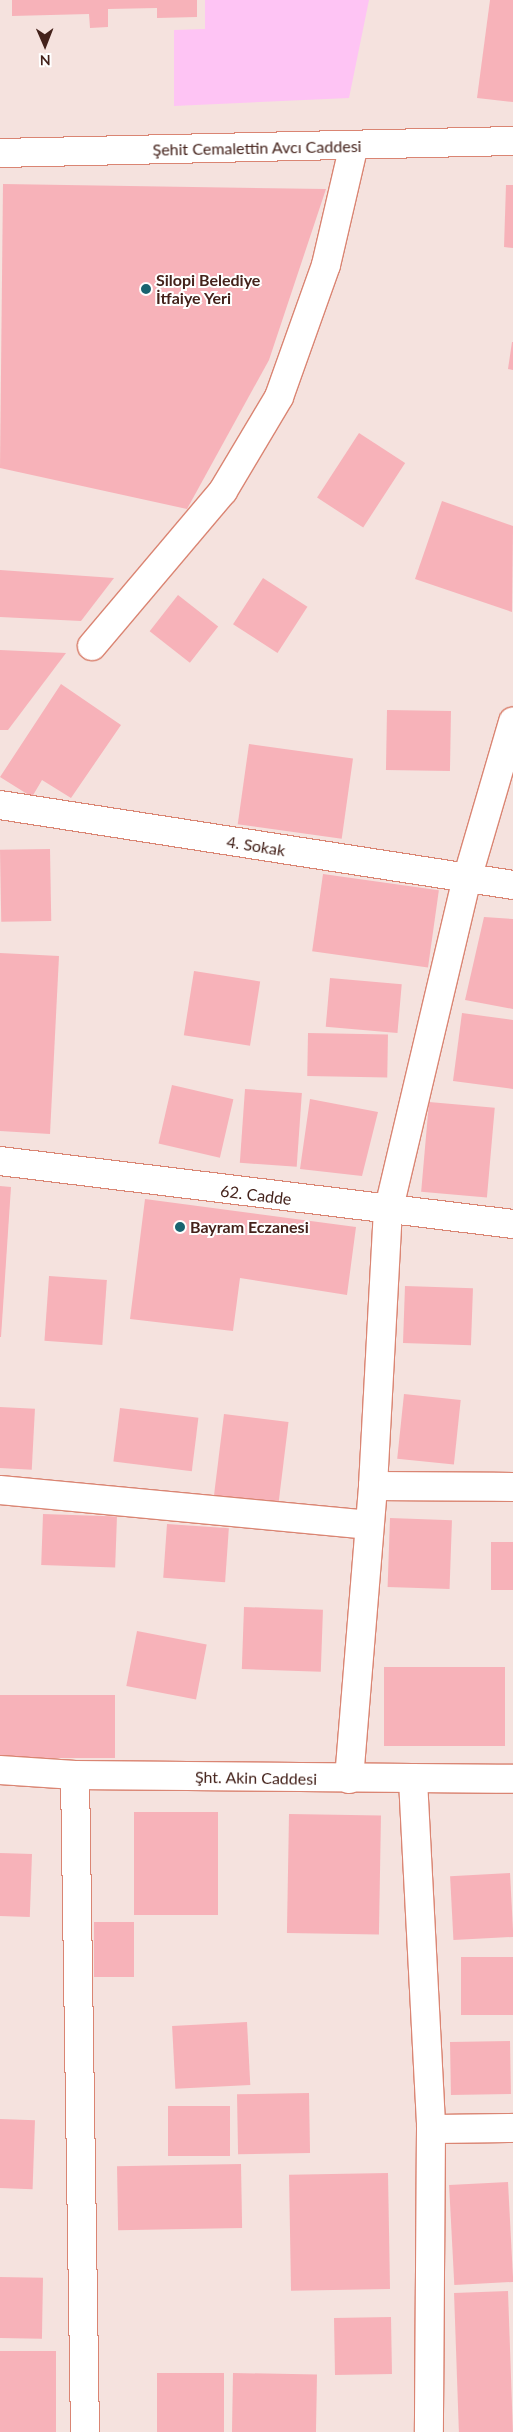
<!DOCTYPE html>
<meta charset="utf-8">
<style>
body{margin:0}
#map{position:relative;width:513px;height:2432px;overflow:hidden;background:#f5e2de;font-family:Lato,sans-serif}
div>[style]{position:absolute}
.green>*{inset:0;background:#fec4f4}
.building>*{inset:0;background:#f7b2b9;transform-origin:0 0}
.roads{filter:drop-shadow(1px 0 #da8573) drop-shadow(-1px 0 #da8573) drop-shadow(0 1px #da8573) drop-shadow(0 -1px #da8573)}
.minor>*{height:28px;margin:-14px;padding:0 14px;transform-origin:14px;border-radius:14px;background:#fff}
.dots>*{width:14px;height:14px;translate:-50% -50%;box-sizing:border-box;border:2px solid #fff;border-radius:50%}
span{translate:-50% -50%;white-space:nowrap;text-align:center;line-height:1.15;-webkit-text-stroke:4px #fff;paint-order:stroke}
.street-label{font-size:16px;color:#44221b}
.poi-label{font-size:16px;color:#44221b;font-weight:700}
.left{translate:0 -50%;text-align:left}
.north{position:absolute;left:20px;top:20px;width:50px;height:50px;-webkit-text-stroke:4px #fff;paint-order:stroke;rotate:179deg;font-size:14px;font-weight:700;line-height:20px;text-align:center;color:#44221b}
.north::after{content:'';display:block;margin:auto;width:18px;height:22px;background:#44221b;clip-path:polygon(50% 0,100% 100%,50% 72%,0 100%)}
</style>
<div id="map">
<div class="green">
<i style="clip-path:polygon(205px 0,369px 0,349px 98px,174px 106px,174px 30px,205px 29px)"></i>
</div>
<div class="building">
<i style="clip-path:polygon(12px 0,197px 0,197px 17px,157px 18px,157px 8px,108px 9px,108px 27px,90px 28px,89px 14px,12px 16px)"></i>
<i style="clip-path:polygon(490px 0,513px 0,513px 102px,477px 98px)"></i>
<i style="clip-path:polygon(3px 184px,326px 189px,269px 360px,187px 509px,0 468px)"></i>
<i style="clip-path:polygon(506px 185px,513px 185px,513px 248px,504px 247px)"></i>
<i style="clip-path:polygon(512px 342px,513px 342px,513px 370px,508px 369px)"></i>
<i style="left:359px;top:433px;width:55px;height:77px;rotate:33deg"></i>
<i style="clip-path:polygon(442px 501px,513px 526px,512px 612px,415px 579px)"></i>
<i style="clip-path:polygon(0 570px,114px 578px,81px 621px,0 617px)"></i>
<i style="left:263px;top:578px;width:53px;height:55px;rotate:33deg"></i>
<i style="left:178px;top:595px;width:51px;height:46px;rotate:38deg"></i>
<i style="clip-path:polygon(0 650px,66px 653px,8px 730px,0 730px)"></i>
<i style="clip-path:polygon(61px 684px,121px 725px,71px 798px,42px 780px,32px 797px,0 777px)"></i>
<i style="left:387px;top:710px;width:64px;height:60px;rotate:1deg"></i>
<i style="left:249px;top:744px;width:105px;height:81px;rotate:8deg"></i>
<i style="left:50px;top:849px;width:72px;height:50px;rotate:89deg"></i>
<i style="left:323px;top:874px;width:117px;height:78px;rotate:8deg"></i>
<i style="clip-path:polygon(484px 917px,513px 919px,513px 1009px,465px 1000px)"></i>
<i style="clip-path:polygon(0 953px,59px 956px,50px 1134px,0 1131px)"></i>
<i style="left:194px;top:971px;width:67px;height:65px;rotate:9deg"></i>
<i style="left:330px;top:978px;width:72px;height:49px;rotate:5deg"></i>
<i style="clip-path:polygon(462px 1013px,513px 1020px,513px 1089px,453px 1081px)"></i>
<i style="left:308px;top:1033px;width:80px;height:43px;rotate:1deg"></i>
<i style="left:172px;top:1085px;width:63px;height:60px;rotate:13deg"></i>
<i style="left:245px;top:1089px;width:57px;height:74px;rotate:4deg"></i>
<i style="clip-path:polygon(310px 1099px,378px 1112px,362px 1176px,300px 1169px)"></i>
<i style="left:429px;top:1102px;width:66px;height:90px;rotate:5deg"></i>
<i style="clip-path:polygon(0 1186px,11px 1187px,1px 1337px,0 1337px)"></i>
<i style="clip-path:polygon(145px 1199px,356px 1227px,347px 1295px,240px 1278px,233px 1331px,130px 1319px)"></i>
<i style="left:49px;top:1276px;width:58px;height:65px;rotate:4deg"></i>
<i style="left:405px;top:1286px;width:68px;height:57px;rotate:2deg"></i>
<i style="left:404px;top:1394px;width:57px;height:65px;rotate:6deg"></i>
<i style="left:0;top:1407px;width:35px;height:61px;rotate:3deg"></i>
<i style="left:120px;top:1408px;width:79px;height:54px;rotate:7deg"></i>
<i style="left:224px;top:1414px;width:65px;height:85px;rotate:7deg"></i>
<i style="left:43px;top:1514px;width:74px;height:51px;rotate:2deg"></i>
<i style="left:390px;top:1518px;width:62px;height:69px;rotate:2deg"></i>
<i style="left:167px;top:1524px;width:62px;height:54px;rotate:4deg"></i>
<i style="left:491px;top:1542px;width:22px;height:48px"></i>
<i style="left:244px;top:1607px;width:79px;height:62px;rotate:2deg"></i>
<i style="left:137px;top:1631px;width:71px;height:56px;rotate:11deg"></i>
<i style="left:505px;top:1667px;width:79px;height:121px;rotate:90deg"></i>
<i style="left:115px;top:1695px;width:63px;height:115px;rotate:90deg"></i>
<i style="left:134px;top:1812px;width:84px;height:103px"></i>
<i style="left:289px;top:1814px;width:92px;height:119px;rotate:1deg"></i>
<i style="left:0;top:1853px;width:32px;height:63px;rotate:2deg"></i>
<i style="left:510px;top:1873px;width:64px;height:60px;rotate:87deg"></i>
<i style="left:94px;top:1922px;width:40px;height:55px"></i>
<i style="left:513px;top:1957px;width:58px;height:52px;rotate:90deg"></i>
<i style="left:247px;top:2022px;width:63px;height:75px;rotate:87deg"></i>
<i style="left:510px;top:2041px;width:53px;height:60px;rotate:89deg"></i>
<i style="left:309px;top:2093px;width:60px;height:72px;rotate:89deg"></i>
<i style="left:168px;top:2106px;width:62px;height:50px"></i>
<i style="left:0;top:2119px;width:35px;height:69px;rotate:2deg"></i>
<i style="left:241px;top:2164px;width:64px;height:124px;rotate:89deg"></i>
<i style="left:388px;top:2173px;width:116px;height:99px;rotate:89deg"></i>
<i style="left:508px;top:2182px;width:100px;height:59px;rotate:87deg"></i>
<i style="left:0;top:2277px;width:43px;height:61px;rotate:1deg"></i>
<i style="left:508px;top:2291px;width:141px;height:54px;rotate:88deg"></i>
<i style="left:391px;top:2317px;width:57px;height:57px;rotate:89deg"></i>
<i style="left:0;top:2351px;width:56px;height:81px"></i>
<i style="left:157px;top:2373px;width:67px;height:59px"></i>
<i style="left:233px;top:2373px;width:84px;height:59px;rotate:1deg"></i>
</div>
<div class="roads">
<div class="minor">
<i style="left:0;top:153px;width:513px;rotate:-1.34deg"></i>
<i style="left:92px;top:646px;width:203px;rotate:-49.8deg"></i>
<i style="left:223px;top:491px;width:109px;rotate:-59.2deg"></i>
<i style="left:279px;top:397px;width:140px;rotate:-70.4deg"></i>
<i style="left:326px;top:265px;width:123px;rotate:-76.9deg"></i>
<i style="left:0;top:805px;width:519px;rotate:8.86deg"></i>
<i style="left:0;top:1161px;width:517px;rotate:7deg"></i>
<i style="left:373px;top:1486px;width:140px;rotate:0.4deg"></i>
<i style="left:0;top:1490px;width:369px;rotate:5.4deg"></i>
<i style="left:0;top:1770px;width:75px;rotate:3.8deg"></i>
<i style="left:75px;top:1775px;width:438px;rotate:0.5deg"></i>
<i style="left:75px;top:1775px;width:657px;rotate:89.13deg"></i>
<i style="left:349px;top:1779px;width:294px;rotate:-85.3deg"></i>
<i style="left:373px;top:1486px;width:274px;rotate:-86.9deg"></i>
<i style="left:388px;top:1212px;width:342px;rotate:-76.7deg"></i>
<i style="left:467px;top:879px;width:164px;rotate:-73.7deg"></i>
<i style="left:413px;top:1780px;width:349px;rotate:87deg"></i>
<i style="left:431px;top:2129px;width:303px;rotate:90.4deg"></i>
<i style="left:431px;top:2129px;width:82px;rotate:-0.7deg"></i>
</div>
</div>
<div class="dots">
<i style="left:146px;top:289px;background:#196370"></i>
<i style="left:180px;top:1227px;background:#196370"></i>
</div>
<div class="street-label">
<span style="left:257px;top:148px;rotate:-1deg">Şehit Cemalettin Avcı Caddesi</span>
<span style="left:256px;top:846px;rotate:9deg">4. Sokak</span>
<span style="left:256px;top:1195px;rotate:7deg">62. Cadde</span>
<span style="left:256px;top:1778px;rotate:1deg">Şht. Akin Caddesi</span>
</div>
<div class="poi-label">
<span class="left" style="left:156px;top:289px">Silopi Belediye<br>İtfaiye Yeri</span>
<span class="left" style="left:190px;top:1227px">Bayram Eczanesi</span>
</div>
<div class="north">N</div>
</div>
